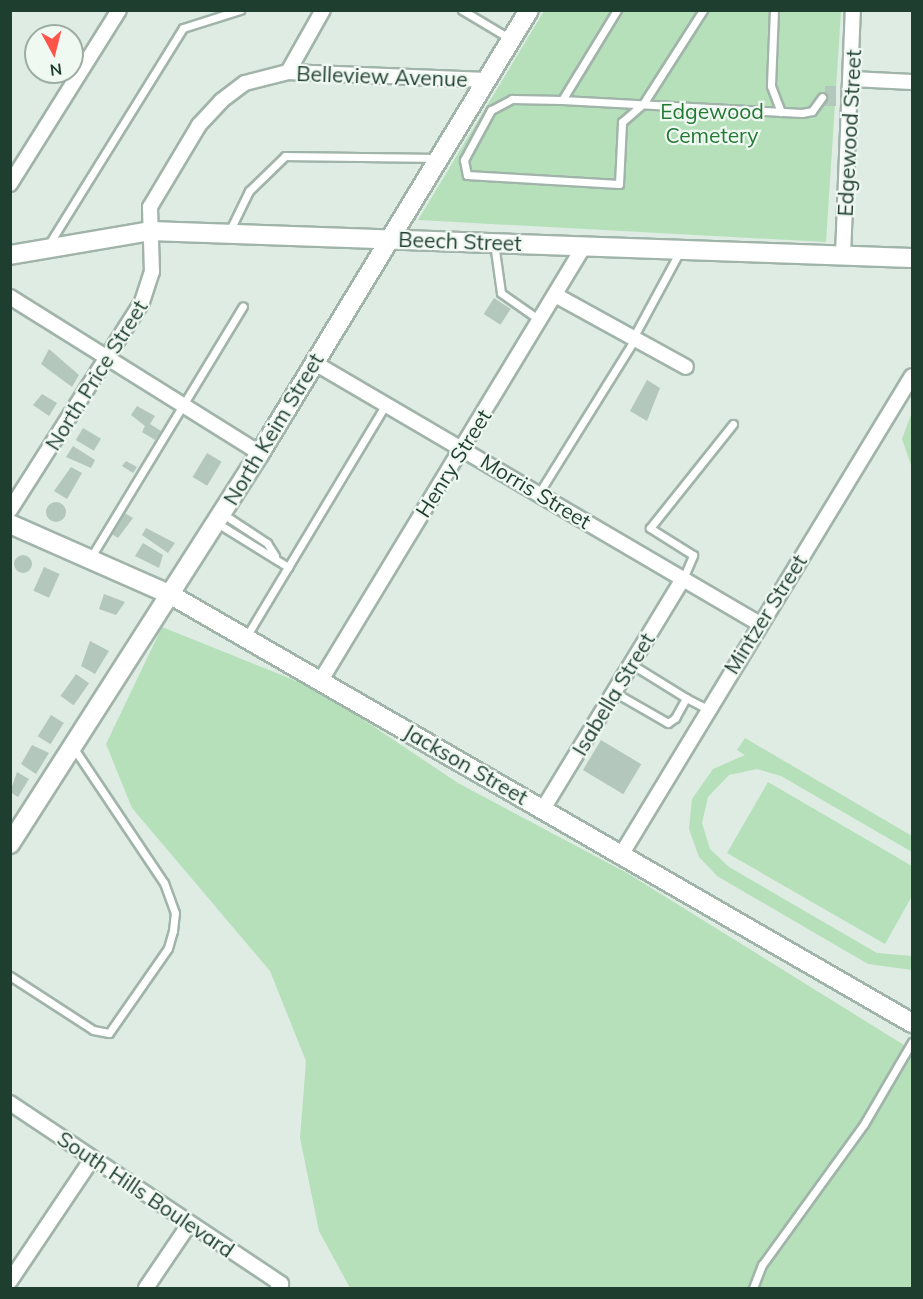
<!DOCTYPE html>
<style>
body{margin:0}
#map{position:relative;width:923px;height:1299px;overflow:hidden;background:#dfece4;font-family:Mulish,sans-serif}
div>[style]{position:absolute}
.green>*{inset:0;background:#b5e0b9}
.building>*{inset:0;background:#b4c7bc;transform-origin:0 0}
.round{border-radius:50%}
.roads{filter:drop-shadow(2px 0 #a1b4aa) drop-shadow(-2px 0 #a1b4aa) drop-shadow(0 2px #a1b4aa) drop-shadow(0 -2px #a1b4aa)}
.lane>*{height:7px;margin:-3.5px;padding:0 3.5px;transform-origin:3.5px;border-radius:3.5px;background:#fff}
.street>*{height:14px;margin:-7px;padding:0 7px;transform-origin:7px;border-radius:7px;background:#fff}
.secondary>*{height:18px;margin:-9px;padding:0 9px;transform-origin:9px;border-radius:9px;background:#fff}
span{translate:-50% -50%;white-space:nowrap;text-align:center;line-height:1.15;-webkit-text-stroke:4.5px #f0f8f2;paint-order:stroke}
.street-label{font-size:21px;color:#1e3e2f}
.park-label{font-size:21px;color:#247935}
.frame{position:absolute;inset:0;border:12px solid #1e3e2f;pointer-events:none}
.north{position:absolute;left:24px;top:24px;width:60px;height:60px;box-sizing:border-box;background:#f0f8f2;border:2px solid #9caea4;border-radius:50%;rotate:173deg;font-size:16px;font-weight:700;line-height:24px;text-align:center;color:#1e3e2f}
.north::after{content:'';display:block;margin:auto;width:21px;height:27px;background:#ff544a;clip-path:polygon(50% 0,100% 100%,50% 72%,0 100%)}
</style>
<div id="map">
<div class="green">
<i style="clip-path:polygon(544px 11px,841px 11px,826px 242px,418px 220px)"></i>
<i style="clip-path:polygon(912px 412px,912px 468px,902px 439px)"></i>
<i style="clip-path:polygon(162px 627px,319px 690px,458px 783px,627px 873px,912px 1050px,912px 1288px,350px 1288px,319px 1231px,300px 1138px,306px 1061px,270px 971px,132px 808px,106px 744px)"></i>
<i style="clip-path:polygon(745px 738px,912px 836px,912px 852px,781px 776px,757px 769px,729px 775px,708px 797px,702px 823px,710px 849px,729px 867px,877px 953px,912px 956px,912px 970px,868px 964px,717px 876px,699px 857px,689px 829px,692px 799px,713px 769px,745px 755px,737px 750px)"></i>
<i style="clip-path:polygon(768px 782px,912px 866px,912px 896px,885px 944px,727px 853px)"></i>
</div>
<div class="building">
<i style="left:825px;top:86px;width:11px;height:20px"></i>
<i style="left:494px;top:298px;width:20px;height:19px;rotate:33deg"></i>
<i style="clip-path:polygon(49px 349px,79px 375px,72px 387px,41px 364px)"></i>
<i style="clip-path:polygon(647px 380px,660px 388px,647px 421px,630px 411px)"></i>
<i style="clip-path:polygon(42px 394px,57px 403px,49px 416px,33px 405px)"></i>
<i style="clip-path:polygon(137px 406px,155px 416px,150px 424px,161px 431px,155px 440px,142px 432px,145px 426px,131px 415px)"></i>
<i style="left:83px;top:428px;width:21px;height:14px;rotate:31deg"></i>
<i style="clip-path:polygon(73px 446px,95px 460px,91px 468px,66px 457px)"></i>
<i style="left:207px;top:453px;width:17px;height:28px;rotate:31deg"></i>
<i style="clip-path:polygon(126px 461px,137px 467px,133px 473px,122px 466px)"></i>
<i style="clip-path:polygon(71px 467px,82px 473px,67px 499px,54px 491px)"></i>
<i class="round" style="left:46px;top:502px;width:20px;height:20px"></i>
<i style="clip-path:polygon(123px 512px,133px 518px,118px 538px,110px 533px)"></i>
<i style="clip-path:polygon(146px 528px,175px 543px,168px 553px,142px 535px)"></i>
<i style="clip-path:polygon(143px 543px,163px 555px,159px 568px,135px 556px)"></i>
<i class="round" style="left:14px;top:555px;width:18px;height:18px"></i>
<i style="left:44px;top:567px;width:17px;height:26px;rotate:24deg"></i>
<i style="clip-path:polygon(104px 594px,125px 602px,116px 615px,99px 609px)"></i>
<i style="clip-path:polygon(90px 641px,109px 651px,95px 674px,81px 666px)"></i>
<i style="left:76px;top:674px;width:16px;height:27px;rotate:35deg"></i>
<i style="left:51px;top:715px;width:15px;height:25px;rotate:32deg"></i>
<i style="left:601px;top:740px;width:47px;height:35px;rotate:31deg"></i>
<i style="clip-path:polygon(32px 745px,49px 753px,36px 774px,21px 764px)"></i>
<i style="clip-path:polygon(17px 772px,29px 779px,18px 797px,10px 792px)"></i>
</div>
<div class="roads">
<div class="lane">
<i style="left:462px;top:10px;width:55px;rotate:30.8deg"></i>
<i style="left:617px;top:10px;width:105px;rotate:121.4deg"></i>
<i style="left:562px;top:100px;width:50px;rotate:-178.9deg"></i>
<i style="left:512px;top:99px;width:24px;rotate:152deg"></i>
<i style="left:491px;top:110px;width:57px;rotate:118.4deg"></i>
<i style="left:464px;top:160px;width:15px;rotate:79deg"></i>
<i style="left:467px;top:175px;width:152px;rotate:3.4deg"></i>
<i style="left:619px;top:184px;width:62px;rotate:-87.2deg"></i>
<i style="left:622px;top:122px;width:28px;rotate:-41deg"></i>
<i style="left:643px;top:104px;width:112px;rotate:-57.4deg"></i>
<i style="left:774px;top:10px;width:76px;rotate:92.3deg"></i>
<i style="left:771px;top:86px;width:28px;rotate:69deg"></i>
<i style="left:562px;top:100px;width:240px;rotate:3.1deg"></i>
<i style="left:802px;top:113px;width:10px;rotate:-11deg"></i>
<i style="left:812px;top:111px;width:17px;rotate:-54deg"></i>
<i style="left:229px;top:232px;width:46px;rotate:-64deg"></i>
<i style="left:249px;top:191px;width:50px;rotate:-44.2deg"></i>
<i style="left:285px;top:156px;width:153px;rotate:0.7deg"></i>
<i style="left:494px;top:243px;width:50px;rotate:82deg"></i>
<i style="left:501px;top:293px;width:49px;rotate:35deg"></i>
<i style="left:49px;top:244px;width:254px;rotate:-58.2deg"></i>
<i style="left:183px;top:28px;width:60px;rotate:-17.5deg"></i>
<i style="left:633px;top:338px;width:99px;rotate:-61.6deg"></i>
<i style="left:539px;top:493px;width:181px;rotate:-58.1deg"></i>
<i style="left:223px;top:514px;width:53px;rotate:33.4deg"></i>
<i style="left:267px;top:543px;width:15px;rotate:58deg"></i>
<i style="left:217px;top:523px;width:84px;rotate:31.8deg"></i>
<i style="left:91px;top:557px;width:293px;rotate:-58.8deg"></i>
<i style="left:683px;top:579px;width:26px;rotate:-67deg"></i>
<i style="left:693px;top:555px;width:51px;rotate:-147.9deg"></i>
<i style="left:650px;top:528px;width:133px;rotate:-51.4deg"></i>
<i style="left:246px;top:637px;width:272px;rotate:-59deg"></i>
<i style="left:614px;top:692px;width:62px;rotate:29.9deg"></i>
<i style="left:668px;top:723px;width:9px;rotate:-36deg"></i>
<i style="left:675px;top:718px;width:23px;rotate:-61deg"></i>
<i style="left:686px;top:698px;width:65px;rotate:-148.3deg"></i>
<i style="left:686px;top:698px;width:25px;rotate:27deg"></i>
<i style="left:10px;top:976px;width:99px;rotate:33deg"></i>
<i style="left:93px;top:1030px;width:16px;rotate:11deg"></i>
<i style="left:109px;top:1033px;width:103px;rotate:-55.2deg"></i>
<i style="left:168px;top:948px;width:18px;rotate:-74deg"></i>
<i style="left:173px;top:931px;width:18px;rotate:-84deg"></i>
<i style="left:175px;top:913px;width:32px;rotate:-110deg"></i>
<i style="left:164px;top:883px;width:164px;rotate:-123.8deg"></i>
<i style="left:753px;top:1288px;width:25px;rotate:-69deg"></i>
<i style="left:762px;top:1265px;width:174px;rotate:-54.1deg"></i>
<i style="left:864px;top:1124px;width:95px;rotate:-59.7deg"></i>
</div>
<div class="street">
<i style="left:288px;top:72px;width:71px;rotate:-60.6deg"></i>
<i style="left:852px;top:79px;width:60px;rotate:2.9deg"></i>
<i style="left:10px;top:184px;width:205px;rotate:-57.9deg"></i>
<i style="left:843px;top:255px;width:245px;rotate:-87.7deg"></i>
<i style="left:557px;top:296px;width:147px;rotate:28.8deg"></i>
<i style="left:10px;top:297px;width:295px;rotate:32deg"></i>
<i style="left:313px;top:362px;width:516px;rotate:30.39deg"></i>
<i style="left:10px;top:510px;width:246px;rotate:-57.6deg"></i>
<i style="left:142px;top:302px;width:32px;rotate:-72deg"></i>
<i style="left:152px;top:272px;width:65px;rotate:-91.8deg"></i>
<i style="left:150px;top:207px;width:96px;rotate:-59.1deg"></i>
<i style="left:199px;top:125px;width:33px;rotate:-47deg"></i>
<i style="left:221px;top:101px;width:30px;rotate:-37deg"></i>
<i style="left:245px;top:83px;width:44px;rotate:-14.3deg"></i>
<i style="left:288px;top:72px;width:198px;rotate:2.3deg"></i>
<i style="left:321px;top:680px;width:507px;rotate:-58.78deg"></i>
<i style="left:543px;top:809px;width:269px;rotate:-58.7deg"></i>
<i style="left:621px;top:855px;width:560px;rotate:-58.72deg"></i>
<i style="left:10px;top:1103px;width:326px;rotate:33.7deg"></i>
<i style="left:281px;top:1284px;width:5px;rotate:127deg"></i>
<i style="left:10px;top:1281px;width:147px;rotate:-56.1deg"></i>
<i style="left:146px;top:1288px;width:78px;rotate:-55.9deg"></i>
</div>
<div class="secondary">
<i style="left:10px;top:255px;width:142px;rotate:-9.7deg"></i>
<i style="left:150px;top:231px;width:762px;rotate:2.03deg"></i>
<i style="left:10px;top:524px;width:176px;rotate:23.8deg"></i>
<i style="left:171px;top:595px;width:856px;rotate:30.01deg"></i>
<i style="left:10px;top:844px;width:464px;rotate:-57.4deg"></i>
<i style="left:260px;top:453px;width:518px;rotate:-58.73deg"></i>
</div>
</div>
<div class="street-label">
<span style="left:382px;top:76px;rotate:2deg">Belleview Avenue</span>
<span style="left:849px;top:133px;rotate:-87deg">Edgewood Street</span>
<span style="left:460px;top:241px;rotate:2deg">Beech Street</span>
<span style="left:96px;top:375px;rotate:-58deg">North Price Street</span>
<span style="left:273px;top:429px;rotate:-59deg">North Keim Street</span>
<span style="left:453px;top:463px;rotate:-58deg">Henry Street</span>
<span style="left:536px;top:491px;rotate:31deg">Morris Street</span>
<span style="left:765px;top:614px;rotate:-58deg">Mintzer Street</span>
<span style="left:613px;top:694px;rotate:-59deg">Isabella Street</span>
<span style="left:466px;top:764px;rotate:30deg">Jackson Street</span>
<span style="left:146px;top:1194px;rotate:34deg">South Hills Boulevard</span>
</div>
<div class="park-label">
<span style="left:712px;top:123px">Edgewood<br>Cemetery</span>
</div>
<div class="frame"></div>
<div class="north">N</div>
</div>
